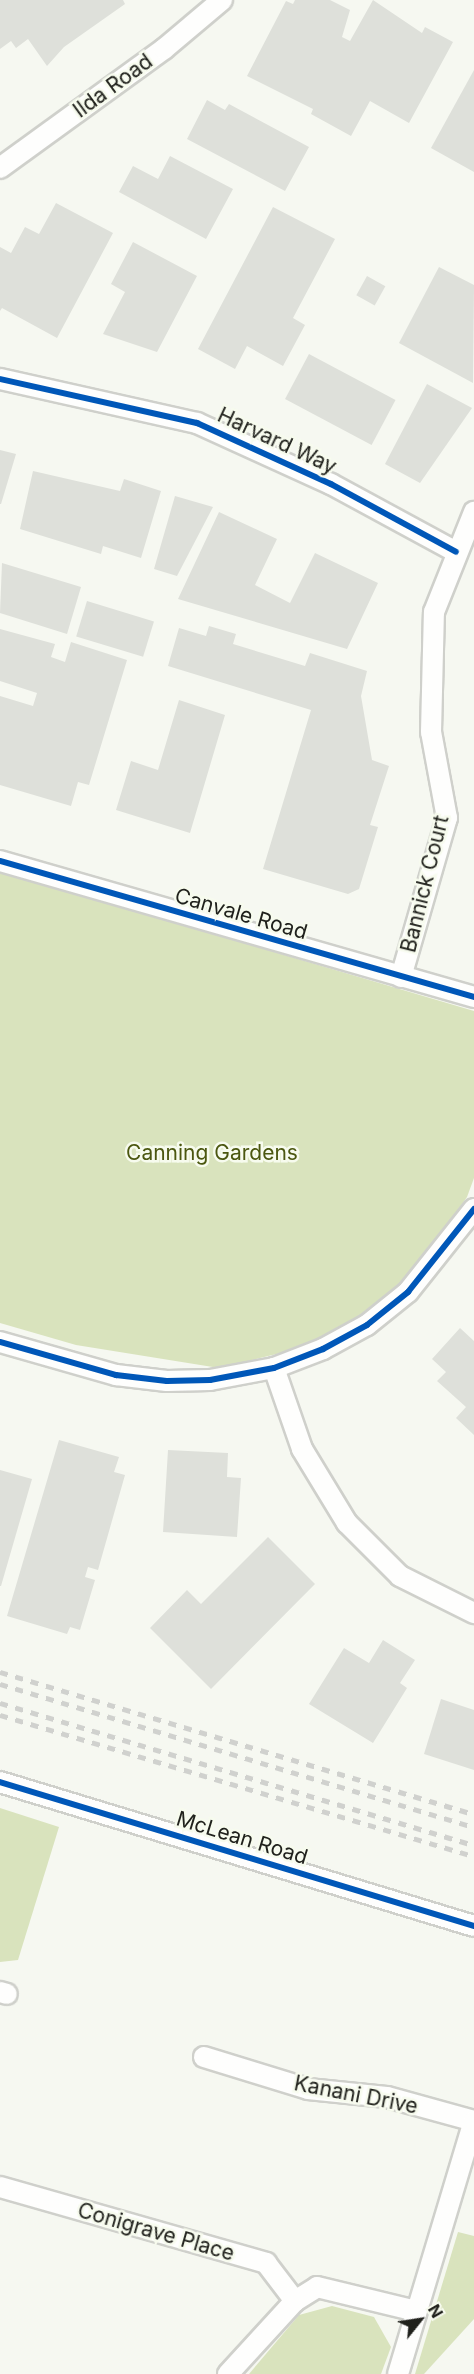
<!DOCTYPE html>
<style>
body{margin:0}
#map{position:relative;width:474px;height:2374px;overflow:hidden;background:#f6f8f1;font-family:Inter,sans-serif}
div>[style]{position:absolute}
.green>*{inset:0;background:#d9e3bd}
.building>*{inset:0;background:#dee0da;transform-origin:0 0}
.roads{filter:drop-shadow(2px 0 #cfd0cb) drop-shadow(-2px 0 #cfd0cb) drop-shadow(0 2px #cfd0cb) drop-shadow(0 -2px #cfd0cb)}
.minor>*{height:20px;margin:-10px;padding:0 10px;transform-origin:10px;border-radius:10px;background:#fefefd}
.rail>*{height:4.5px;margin-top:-2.25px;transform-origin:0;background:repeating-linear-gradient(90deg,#d0d1ce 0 8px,transparent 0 16px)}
.cycleway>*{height:6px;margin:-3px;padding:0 3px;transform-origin:3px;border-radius:3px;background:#0057b8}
span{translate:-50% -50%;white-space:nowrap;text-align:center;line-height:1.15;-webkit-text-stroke:5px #f7fbee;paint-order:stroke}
.street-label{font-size:21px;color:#20211c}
.park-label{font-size:21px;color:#4b5710}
.north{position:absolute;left:390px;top:2290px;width:60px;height:60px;-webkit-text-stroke:4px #f7fbee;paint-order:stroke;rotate:60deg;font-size:16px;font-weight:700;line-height:24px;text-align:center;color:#20211c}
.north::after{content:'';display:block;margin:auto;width:21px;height:27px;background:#20211c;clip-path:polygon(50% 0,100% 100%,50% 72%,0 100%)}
</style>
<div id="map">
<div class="green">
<i style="clip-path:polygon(0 871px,474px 1011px,474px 1178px,467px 1197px,404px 1288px,321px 1343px,219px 1368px,76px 1345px,0 1323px)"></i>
<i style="clip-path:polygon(0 1808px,59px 1827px,18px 1960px,0 1962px)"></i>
<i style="clip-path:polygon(458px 2232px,474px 2236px,474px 2319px,424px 2374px,415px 2374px)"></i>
<i style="clip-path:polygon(332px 2306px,374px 2317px,391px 2347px,381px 2374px,249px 2374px,299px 2315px)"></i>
</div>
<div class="building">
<i style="clip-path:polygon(0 0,123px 0,125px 4px,64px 47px,47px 66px,28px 39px,16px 48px,11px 41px,0 49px)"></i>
<i style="clip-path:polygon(295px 0,330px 0,350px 10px,342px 37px,350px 41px,373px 0,422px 33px,425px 27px,453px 42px,409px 123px,370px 101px,351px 136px,311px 114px,313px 109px,247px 76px,286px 1px,293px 4px)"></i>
<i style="clip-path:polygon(474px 70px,474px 172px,431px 148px)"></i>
<i style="clip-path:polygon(207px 100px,225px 110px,229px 104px,309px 147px,285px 191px,187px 139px)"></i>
<i style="clip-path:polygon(170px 156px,233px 189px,206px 239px,119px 192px,133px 166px,158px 179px)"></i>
<i style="clip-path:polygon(56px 203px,113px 233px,57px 338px,2px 308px,0 311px,0 247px,11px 253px,25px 227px,39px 234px)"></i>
<i style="clip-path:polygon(273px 207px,335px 239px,293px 318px,305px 325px,283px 366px,247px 346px,235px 369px,198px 349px)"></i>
<i style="clip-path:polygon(133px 242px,197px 276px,157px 352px,103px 334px,125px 292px,111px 284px)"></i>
<i style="clip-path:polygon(439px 267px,474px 285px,473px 383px,399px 343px)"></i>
<i style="left:367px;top:276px;width:21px;height:22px;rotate:29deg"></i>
<i style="left:309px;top:354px;width:98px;height:51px;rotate:28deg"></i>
<i style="clip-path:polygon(427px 384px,472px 408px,420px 483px,385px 464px)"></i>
<i style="clip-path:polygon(0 450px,16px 454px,1px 504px,0 504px)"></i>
<i style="clip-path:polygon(33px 471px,120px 491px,124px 479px,161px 491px,141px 558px,103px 546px,101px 554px,20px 529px)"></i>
<i style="clip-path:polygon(175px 496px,213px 507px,177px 576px,154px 569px)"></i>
<i style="clip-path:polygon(219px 512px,277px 539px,255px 585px,290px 603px,315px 553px,378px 583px,347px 649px,178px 599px)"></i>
<i style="clip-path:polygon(2px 563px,81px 587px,67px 634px,0 613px)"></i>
<i style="left:87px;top:601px;width:70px;height:37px;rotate:17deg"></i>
<i style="clip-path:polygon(209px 626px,236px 634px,233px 644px,305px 666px,310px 653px,367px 671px,361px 696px,372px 760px,389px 766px,370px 825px,378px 827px,359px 889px,348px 894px,263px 869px,311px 710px,168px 666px,179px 628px,206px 636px)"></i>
<i style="clip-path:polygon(0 629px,55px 644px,51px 657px,65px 662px,71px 642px,127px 660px,89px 785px,78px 782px,71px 806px,0 785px,0 696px,33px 706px,37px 693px,0 681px)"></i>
<i style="clip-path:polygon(179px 700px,225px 715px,190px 833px,116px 810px,131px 761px,158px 770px)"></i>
<i style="clip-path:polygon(460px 1328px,474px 1341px,474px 1435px,456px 1418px,466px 1407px,437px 1381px,446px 1372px,432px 1359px)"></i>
<i style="clip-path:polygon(59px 1440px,119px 1457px,114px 1472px,125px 1475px,98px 1570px,88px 1567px,85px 1577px,95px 1580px,80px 1630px,70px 1627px,67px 1634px,7px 1616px)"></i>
<i style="clip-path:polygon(168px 1450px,228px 1453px,227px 1477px,241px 1478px,237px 1537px,163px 1532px)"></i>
<i style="clip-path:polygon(0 1470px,32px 1479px,1px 1586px,0 1586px)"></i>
<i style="clip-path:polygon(268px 1537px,315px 1584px,211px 1689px,150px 1628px,187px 1590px,201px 1604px)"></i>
<i style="clip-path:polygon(383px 1640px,415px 1660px,400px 1683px,407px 1688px,373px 1743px,309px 1704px,344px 1648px,369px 1663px)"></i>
<i style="clip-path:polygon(441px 1699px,474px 1710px,474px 1770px,424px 1754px)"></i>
</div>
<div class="roads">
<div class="minor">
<i style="left:0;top:168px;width:203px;rotate:-36deg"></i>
<i style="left:164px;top:49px;width:76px;rotate:-40.2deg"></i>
<i style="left:0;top:379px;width:202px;rotate:12.6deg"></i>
<i style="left:197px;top:423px;width:147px;rotate:24.5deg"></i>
<i style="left:331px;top:484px;width:142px;rotate:28.5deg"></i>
<i style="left:0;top:861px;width:493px;rotate:16deg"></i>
<i style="left:401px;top:977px;width:166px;rotate:-73.9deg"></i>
<i style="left:447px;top:818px;width:87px;rotate:-100.5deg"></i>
<i style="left:431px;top:732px;width:120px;rotate:-88.6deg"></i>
<i style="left:434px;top:612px;width:108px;rotate:-68.2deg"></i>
<i style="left:0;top:1342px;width:121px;rotate:15.9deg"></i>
<i style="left:116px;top:1375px;width:51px;rotate:6.7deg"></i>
<i style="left:167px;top:1381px;width:43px;rotate:-1.3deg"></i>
<i style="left:210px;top:1380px;width:65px;rotate:-10.6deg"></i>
<i style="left:274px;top:1368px;width:53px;rotate:-21.2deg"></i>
<i style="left:323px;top:1349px;width:50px;rotate:-28.6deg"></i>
<i style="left:367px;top:1325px;width:53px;rotate:-38.8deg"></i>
<i style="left:408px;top:1292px;width:106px;rotate:-51.5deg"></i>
<i style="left:274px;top:1368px;width:86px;rotate:70.9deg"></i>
<i style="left:302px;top:1449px;width:87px;rotate:58.7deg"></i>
<i style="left:347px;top:1523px;width:75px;rotate:45deg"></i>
<i style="left:400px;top:1576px;width:83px;rotate:26.6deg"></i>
<i style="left:0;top:1782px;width:495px;rotate:16.9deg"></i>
<i style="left:0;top:1992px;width:7px;rotate:16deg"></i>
<i style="left:204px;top:2057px;width:109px;rotate:17.1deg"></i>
<i style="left:308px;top:2089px;width:79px;rotate:5.8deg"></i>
<i style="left:387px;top:2097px;width:90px;rotate:15.4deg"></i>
<i style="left:0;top:2187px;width:277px;rotate:15.9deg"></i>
<i style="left:266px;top:2263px;width:48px;rotate:52.7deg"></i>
<i style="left:228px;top:2374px;width:99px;rotate:-47.5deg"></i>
<i style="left:295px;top:2301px;width:26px;rotate:-32deg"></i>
<i style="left:317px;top:2287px;width:102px;rotate:13.6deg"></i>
<i style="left:398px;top:2374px;width:264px;rotate:-73.3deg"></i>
</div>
</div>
<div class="rail">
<i style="left:0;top:1672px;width:495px;rotate:16.7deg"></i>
<i style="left:0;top:1684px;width:495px;rotate:16.8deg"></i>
<i style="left:0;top:1703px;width:495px;rotate:16.7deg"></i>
<i style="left:0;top:1715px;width:495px;rotate:16.6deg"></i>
</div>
<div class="cycleway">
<i style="left:0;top:379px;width:202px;rotate:12.6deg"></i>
<i style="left:197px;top:423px;width:147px;rotate:24.5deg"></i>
<i style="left:331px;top:484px;width:142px;rotate:28.5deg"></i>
<i style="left:0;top:861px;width:493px;rotate:16deg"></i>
<i style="left:0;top:1342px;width:121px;rotate:15.9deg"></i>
<i style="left:116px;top:1375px;width:51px;rotate:6.7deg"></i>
<i style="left:167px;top:1381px;width:43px;rotate:-1.3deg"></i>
<i style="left:210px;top:1380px;width:65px;rotate:-10.6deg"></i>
<i style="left:274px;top:1368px;width:53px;rotate:-21.2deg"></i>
<i style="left:323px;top:1349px;width:50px;rotate:-28.6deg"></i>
<i style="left:367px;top:1325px;width:53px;rotate:-38.8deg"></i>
<i style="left:408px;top:1292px;width:106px;rotate:-51.5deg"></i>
<i style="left:0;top:1782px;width:495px;rotate:16.9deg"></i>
</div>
<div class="street-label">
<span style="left:113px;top:86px;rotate:-36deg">Ilda Road</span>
<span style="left:277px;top:441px;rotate:25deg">Harvard Way</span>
<span style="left:425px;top:884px;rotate:-76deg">Bannick Court</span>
<span style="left:241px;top:914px;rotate:16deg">Canvale Road</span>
<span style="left:242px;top:1838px;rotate:17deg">McLean Road</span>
<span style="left:356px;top:2095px;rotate:11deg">Kanani Drive</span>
<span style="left:156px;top:2232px;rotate:16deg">Conigrave Place</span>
</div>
<div class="park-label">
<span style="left:212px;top:1153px">Canning Gardens</span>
</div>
<div class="north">N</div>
</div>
